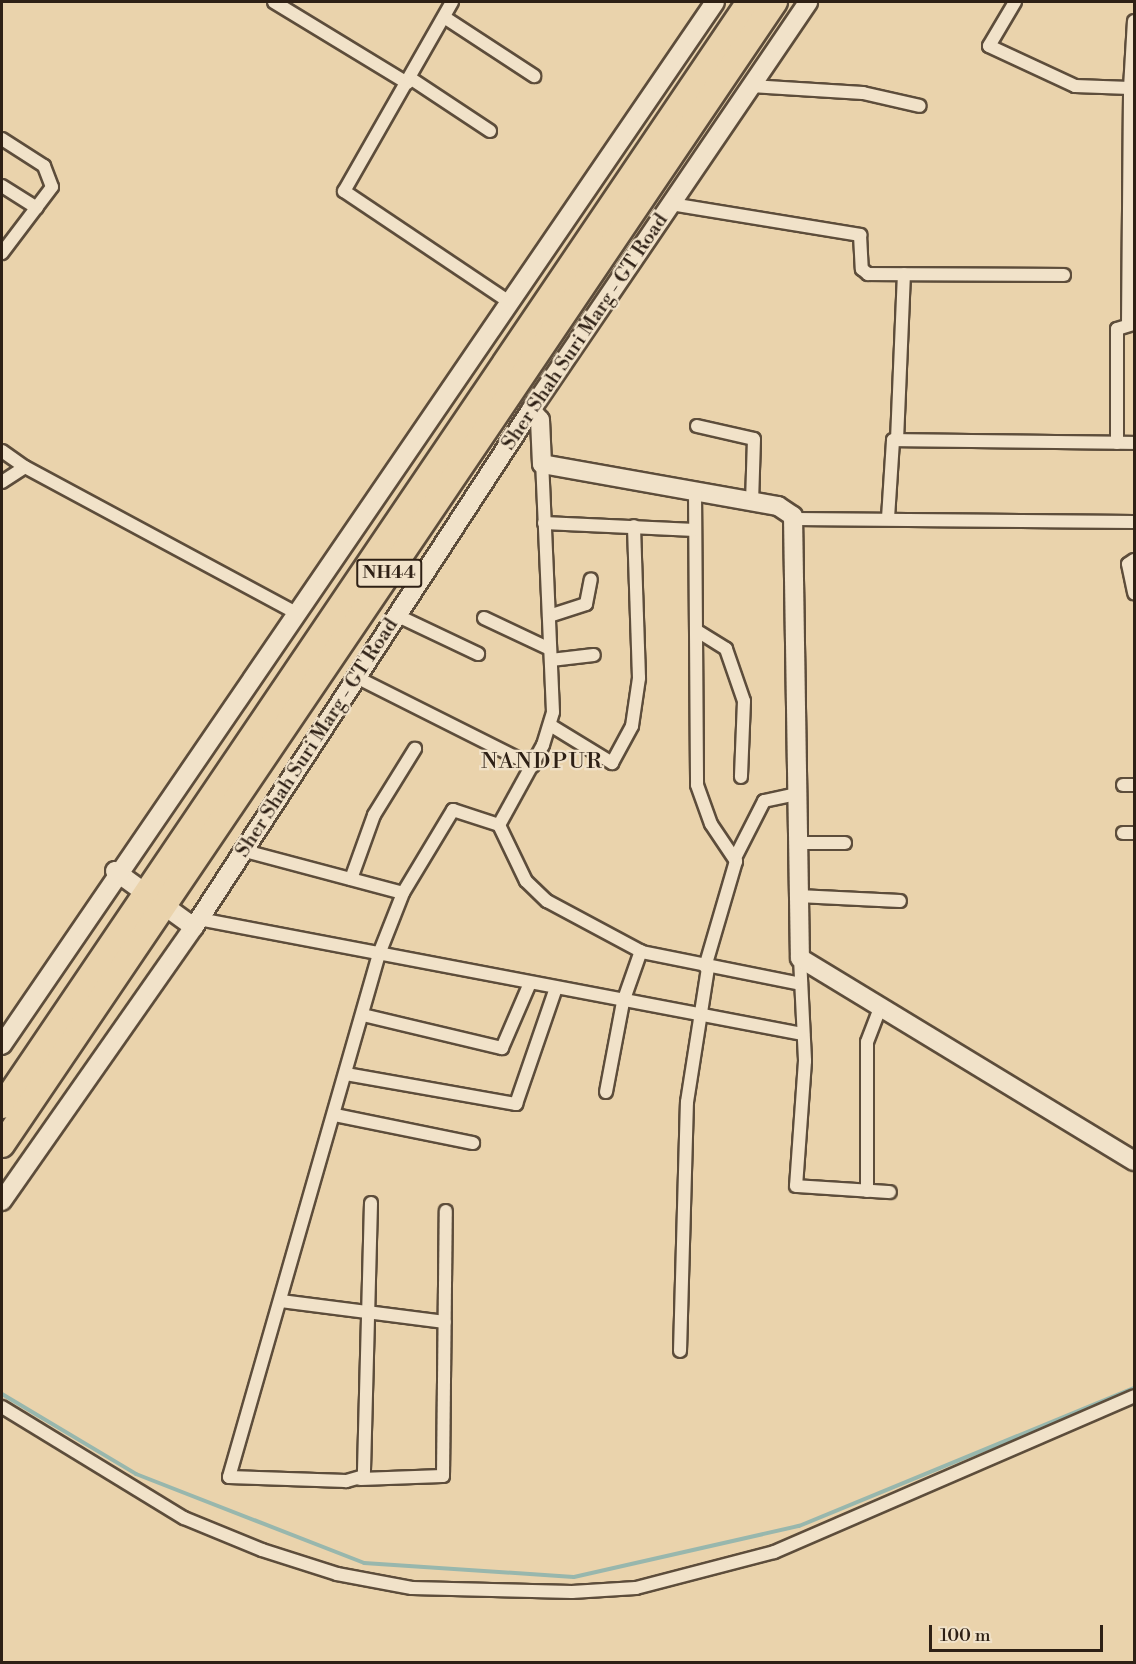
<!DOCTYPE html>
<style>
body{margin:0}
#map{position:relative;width:1136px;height:1664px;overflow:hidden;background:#ead3ac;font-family:"Libre Bodoni",serif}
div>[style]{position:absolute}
.stream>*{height:4px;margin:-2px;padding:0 2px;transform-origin:2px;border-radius:2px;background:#98b7ad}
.roads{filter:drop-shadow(2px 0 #5d4d3b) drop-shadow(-2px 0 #5d4d3b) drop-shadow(0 2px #5d4d3b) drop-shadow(0 -2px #5d4d3b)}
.street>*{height:12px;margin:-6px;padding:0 6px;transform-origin:6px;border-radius:6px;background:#f1e2c9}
.secondary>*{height:18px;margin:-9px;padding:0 9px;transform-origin:9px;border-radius:9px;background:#f1e2c9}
.highway>*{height:24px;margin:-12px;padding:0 12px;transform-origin:12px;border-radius:12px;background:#ead3ac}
span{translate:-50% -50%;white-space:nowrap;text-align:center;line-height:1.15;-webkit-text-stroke:4.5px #f1e2c9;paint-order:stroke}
.shield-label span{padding:2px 4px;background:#f1e2c9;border:2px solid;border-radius:4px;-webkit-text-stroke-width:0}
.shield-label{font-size:18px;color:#2e2015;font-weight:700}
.street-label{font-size:20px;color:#2e2015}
.quarter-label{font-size:22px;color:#2e2015;letter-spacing:1.5px}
.frame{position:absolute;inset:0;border:3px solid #2e2015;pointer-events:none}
.scale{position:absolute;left:929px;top:1625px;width:174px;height:27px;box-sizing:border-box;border:3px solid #2e2015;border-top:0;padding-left:8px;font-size:18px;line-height:21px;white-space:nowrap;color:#2e2015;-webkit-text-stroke:4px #f1e2c9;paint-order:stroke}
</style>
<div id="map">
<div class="stream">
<i style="left:2px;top:1394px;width:156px;rotate:30.8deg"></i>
<i style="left:136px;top:1474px;width:245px;rotate:21.3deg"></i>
<i style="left:364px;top:1563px;width:210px;rotate:3.8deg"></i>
<i style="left:574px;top:1577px;width:231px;rotate:-12.8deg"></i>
<i style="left:799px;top:1526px;width:362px;rotate:-22.4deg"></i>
</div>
<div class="roads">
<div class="street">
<i style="left:274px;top:2px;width:156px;rotate:31.3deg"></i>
<i style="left:452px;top:2px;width:218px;rotate:119.7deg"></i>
<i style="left:344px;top:191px;width:199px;rotate:33.9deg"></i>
<i style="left:1015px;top:2px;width:51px;rotate:120.6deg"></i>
<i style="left:989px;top:46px;width:95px;rotate:24.9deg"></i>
<i style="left:1075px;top:86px;width:55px;rotate:2.1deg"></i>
<i style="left:1130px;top:88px;width:67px;rotate:-86.6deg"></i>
<i style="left:444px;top:17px;width:108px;rotate:33.2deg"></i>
<i style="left:410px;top:78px;width:96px;rotate:33.5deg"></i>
<i style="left:751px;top:86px;width:112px;rotate:3.6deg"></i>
<i style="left:863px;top:93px;width:58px;rotate:12.8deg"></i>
<i style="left:2px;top:139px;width:50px;rotate:32.7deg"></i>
<i style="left:44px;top:166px;width:22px;rotate:69deg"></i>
<i style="left:52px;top:187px;width:83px;rotate:127.1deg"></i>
<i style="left:2px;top:186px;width:41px;rotate:32.2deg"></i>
<i style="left:671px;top:204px;width:192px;rotate:9.3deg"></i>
<i style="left:860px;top:235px;width:34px;rotate:87deg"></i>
<i style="left:862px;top:269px;width:8px;rotate:40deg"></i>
<i style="left:868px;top:274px;width:196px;rotate:0.3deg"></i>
<i style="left:1128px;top:324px;width:236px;rotate:-89.5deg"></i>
<i style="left:697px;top:426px;width:58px;rotate:12.8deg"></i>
<i style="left:754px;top:439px;width:62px;rotate:91.8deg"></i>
<i style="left:897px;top:440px;width:166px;rotate:-87.6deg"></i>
<i style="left:1117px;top:443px;width:114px;rotate:-90deg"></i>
<i style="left:1117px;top:329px;width:17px;rotate:-17deg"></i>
<i style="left:2px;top:451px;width:28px;rotate:35deg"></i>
<i style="left:2px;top:482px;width:27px;rotate:-33deg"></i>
<i style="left:25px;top:467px;width:308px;rotate:28.3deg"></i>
<i style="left:695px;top:491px;width:294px;rotate:89.6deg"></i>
<i style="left:697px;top:785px;width:41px;rotate:70.3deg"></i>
<i style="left:711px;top:824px;width:45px;rotate:56deg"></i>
<i style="left:736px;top:861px;width:110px;rotate:106.3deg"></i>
<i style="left:888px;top:518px;width:78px;rotate:-86.3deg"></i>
<i style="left:893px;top:440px;width:241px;rotate:0.7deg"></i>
<i style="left:795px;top:519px;width:339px;rotate:0.5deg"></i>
<i style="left:544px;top:523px;width:151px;rotate:2.7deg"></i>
<i style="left:1134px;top:560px;width:7px;rotate:146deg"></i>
<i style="left:1128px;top:564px;width:30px;rotate:78deg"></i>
<i style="left:396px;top:615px;width:91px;rotate:25.4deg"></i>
<i style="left:549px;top:616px;width:39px;rotate:-18deg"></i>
<i style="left:586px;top:604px;width:25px;rotate:-79deg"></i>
<i style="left:484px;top:618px;width:73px;rotate:25.2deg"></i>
<i style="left:699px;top:632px;width:32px;rotate:32deg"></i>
<i style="left:726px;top:649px;width:55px;rotate:70.9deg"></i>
<i style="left:744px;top:701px;width:76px;rotate:92.3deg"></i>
<i style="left:551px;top:660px;width:43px;rotate:-6.6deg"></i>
<i style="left:356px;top:677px;width:198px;rotate:26.7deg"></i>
<i style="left:550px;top:725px;width:73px;rotate:31.5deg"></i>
<i style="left:612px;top:763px;width:42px;rotate:-61.6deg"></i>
<i style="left:632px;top:726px;width:49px;rotate:-81.7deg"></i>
<i style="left:639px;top:678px;width:152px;rotate:-91.9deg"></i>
<i style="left:1123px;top:785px;width:11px"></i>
<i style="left:499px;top:825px;width:91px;rotate:-61.2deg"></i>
<i style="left:543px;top:745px;width:34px;rotate:-73deg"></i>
<i style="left:553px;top:712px;width:248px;rotate:-92.5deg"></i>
<i style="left:1123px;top:833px;width:11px"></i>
<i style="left:798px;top:843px;width:47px"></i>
<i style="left:245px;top:851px;width:163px;rotate:14.9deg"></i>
<i style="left:735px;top:858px;width:64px;rotate:-63deg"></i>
<i style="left:764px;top:801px;width:34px;rotate:-12deg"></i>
<i style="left:351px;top:879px;width:68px;rotate:-70.2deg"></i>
<i style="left:374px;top:815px;width:78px;rotate:-58.2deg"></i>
<i style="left:798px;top:896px;width:102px;rotate:2.8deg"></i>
<i style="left:199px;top:919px;width:615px;rotate:10.78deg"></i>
<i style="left:800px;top:958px;width:103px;rotate:87.2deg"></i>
<i style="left:805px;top:1061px;width:125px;rotate:94.1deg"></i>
<i style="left:796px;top:1186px;width:94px;rotate:3.7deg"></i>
<i style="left:363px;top:1015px;width:143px;rotate:13.4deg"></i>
<i style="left:502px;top:1048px;width:71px;rotate:-66.7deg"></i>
<i style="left:346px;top:1074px;width:173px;rotate:10deg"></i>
<i style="left:516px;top:1104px;width:123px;rotate:-71deg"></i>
<i style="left:606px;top:1092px;width:92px;rotate:-79.3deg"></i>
<i style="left:623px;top:1002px;width:54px;rotate:-70.6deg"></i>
<i style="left:335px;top:1115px;width:141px;rotate:11.5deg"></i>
<i style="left:867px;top:1191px;width:149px;rotate:-90deg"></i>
<i style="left:867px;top:1042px;width:34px;rotate:-69deg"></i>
<i style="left:371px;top:1203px;width:273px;rotate:91.5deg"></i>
<i style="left:364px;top:1476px;width:19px;rotate:164deg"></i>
<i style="left:346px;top:1481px;width:117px;rotate:-178deg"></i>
<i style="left:229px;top:1477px;width:544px;rotate:-74deg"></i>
<i style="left:379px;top:954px;width:66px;rotate:-68.5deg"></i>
<i style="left:403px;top:893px;width:97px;rotate:-58.9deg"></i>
<i style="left:453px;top:810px;width:48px;rotate:18.1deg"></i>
<i style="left:499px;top:825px;width:62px;rotate:64.3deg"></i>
<i style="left:526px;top:881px;width:29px;rotate:44deg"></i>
<i style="left:547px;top:901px;width:108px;rotate:28.2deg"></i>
<i style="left:642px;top:952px;width:162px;rotate:11.4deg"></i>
<i style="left:281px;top:1301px;width:165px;rotate:7.3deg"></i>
<i style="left:680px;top:1351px;width:249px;rotate:-88.4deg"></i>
<i style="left:687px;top:1102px;width:136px;rotate:-81.1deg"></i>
<i style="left:2px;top:1407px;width:213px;rotate:31.4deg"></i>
<i style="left:184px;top:1518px;width:84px;rotate:22.3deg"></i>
<i style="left:262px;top:1550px;width:79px;rotate:17.7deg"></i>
<i style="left:337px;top:1574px;width:76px;rotate:10.6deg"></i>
<i style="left:412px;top:1588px;width:160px;rotate:1.4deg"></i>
<i style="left:572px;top:1592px;width:64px;rotate:-3.6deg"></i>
<i style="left:636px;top:1588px;width:143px;rotate:-14.6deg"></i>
<i style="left:774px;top:1552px;width:392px;rotate:-23.4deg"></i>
<i style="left:360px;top:1479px;width:83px;rotate:-2.1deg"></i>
<i style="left:443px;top:1476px;width:265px;rotate:-89.4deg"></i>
</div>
<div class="secondary">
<i style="left:531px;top:410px;width:13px;rotate:48deg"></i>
<i style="left:540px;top:420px;width:44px;rotate:87.4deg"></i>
<i style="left:542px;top:464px;width:240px;rotate:10.1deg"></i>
<i style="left:778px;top:506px;width:18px;rotate:34deg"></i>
<i style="left:793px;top:516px;width:442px;rotate:89.1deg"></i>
<i style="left:800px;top:958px;width:391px;rotate:31.3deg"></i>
<i style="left:115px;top:871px;width:29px;rotate:36deg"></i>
<i style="left:173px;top:912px;width:26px;rotate:36deg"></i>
<i style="left:2px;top:1045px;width:1263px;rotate:-55.64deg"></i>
<i style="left:2px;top:1201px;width:335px;rotate:-55deg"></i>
<i style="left:194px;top:927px;width:617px;rotate:-56.9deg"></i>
<i style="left:531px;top:410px;width:493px;rotate:-55.8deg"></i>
</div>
<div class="highway">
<i style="left:2px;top:1106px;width:1333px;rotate:-55.92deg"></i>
<i style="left:2px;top:1145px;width:1380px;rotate:-55.93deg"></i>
</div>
</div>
<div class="shield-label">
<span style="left:389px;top:573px">NH44</span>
</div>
<div class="street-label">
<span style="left:585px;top:332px;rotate:-56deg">Sher Shah Suri Marg - GT Road</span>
<span style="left:317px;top:738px;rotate:-57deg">Sher Shah Suri Marg - GT Road</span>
</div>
<div class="quarter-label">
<span style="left:542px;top:762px">NANDPUR</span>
</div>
<div class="frame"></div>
<div class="scale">100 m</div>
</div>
